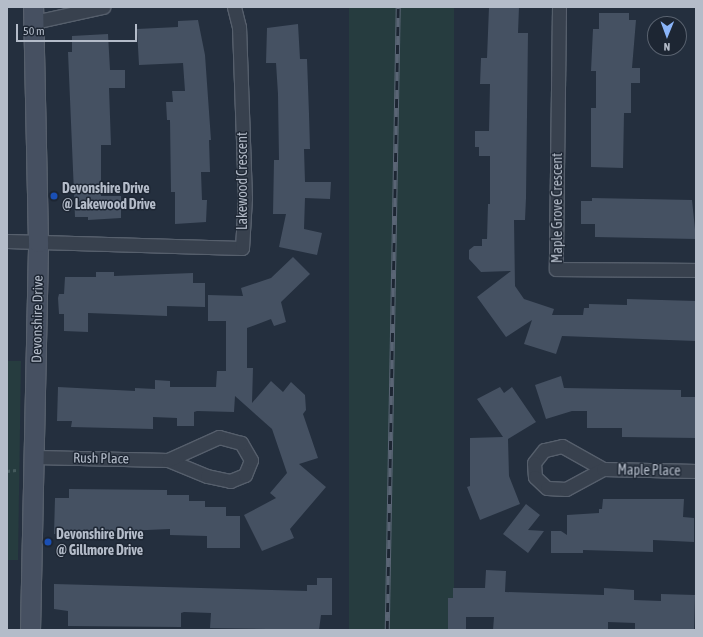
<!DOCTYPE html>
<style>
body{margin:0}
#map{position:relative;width:703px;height:637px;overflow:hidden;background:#242f3e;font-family:"Asap Condensed",sans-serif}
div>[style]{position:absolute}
.green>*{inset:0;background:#263c3f;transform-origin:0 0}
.building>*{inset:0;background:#455162}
.path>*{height:2.5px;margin-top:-1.25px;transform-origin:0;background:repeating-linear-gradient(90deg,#44595c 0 3px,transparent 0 6px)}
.roads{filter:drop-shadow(1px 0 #565f6c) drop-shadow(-1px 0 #565f6c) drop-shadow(0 1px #565f6c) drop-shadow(0 -1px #565f6c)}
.street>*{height:13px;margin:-6.5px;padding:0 6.5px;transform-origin:6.5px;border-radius:6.5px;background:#38414e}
.secondary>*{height:19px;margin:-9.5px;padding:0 9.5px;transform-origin:9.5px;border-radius:9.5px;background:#465061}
.rail>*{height:4.5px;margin-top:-2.25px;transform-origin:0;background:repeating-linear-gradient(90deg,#1d2633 0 9px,#5a6575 0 18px);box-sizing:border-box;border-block:1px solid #5a6575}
.dots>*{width:11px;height:11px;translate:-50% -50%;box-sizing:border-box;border:2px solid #1d2633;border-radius:50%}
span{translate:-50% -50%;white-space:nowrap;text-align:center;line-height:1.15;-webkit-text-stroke:3px #1d2633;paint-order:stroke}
.street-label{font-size:14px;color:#b4bcc9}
.poi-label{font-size:14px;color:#b4bcc9;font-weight:700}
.left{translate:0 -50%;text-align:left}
.frame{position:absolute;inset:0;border:8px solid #b4bcc9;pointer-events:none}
.north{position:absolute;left:647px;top:16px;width:40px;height:40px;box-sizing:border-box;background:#1d2633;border:1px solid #59626f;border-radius:50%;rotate:181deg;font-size:11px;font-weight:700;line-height:16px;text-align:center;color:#b4bcc9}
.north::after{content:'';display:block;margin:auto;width:14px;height:18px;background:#8ab4f8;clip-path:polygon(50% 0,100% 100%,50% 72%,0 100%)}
.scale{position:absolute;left:16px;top:24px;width:121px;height:18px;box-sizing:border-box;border:2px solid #b4bcc9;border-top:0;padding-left:5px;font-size:12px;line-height:14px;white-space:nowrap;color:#b4bcc9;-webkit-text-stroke:3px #1d2633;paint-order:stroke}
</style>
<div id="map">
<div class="green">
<i style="left:349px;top:7px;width:105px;height:623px"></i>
<i style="clip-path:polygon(7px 361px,21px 361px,18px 560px,7px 560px)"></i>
</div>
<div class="building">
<i style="clip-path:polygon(489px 7px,519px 7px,518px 33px,528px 33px,526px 198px,525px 220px,514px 220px,515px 286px,524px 299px,554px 309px,552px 315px,583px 315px,584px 308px,589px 308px,589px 304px,627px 305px,627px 299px,696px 301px,696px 341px,562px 336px,556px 354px,524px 344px,532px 320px,506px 337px,477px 297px,511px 271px,481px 272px,469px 259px,469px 250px,474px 246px,482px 246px,482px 239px,487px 239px,488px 204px,490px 204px,490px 156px,479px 156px,479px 147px,475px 147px,475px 131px,489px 131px,490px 84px,480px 84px,481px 58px,487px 58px)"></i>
<i style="clip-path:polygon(599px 13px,629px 13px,629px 20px,636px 20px,632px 68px,640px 68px,640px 83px,631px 83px,631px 113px,624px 113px,623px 168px,591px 167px,591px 108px,596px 108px,596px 71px,591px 71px,593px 29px,599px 29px)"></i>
<i style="clip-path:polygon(198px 20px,205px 55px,211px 140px,209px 140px,210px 172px,201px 172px,202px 200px,207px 200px,206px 222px,175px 224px,175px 192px,171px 192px,170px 120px,167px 120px,166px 102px,173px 102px,172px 91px,185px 91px,183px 63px,139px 65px,137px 29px,178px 27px,178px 21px)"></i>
<i style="clip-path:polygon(298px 24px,300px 59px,307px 59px,309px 114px,310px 149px,304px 149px,305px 182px,331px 182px,330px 199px,305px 198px,304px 229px,322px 233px,317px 255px,279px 247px,286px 214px,273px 214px,274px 160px,279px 160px,278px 94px,276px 63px,266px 63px,267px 28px)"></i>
<i style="clip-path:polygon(108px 34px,110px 70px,125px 70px,125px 88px,109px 88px,111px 145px,101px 145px,101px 196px,121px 196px,121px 218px,88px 220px,88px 217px,75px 217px,68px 52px,72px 52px,72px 36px)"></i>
<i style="clip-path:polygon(592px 198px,692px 200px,696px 239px,595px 237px,595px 224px,581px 224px,581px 201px,592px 201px)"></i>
<i style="clip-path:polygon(293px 257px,310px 274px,281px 302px,286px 322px,274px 326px,271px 319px,247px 328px,247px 368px,253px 368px,252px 403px,271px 381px,283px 392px,291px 382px,305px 395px,306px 410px,303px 414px,318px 458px,299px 464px,326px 487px,290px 529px,294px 538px,262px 551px,244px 515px,276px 498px,270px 493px,287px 473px,272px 429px,235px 396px,234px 412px,197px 411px,194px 412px,194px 426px,177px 426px,177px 418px,153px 417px,153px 429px,71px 427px,72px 421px,57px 421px,58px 387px,135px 391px,135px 388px,155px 389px,155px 380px,170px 381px,170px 387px,216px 387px,217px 371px,226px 371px,226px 321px,208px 321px,208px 295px,243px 296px,241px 288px,271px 278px)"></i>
<i style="clip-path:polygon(96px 272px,114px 272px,114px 276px,193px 273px,193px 283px,205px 283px,205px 307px,167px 306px,167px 316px,88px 313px,88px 332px,64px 331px,64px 314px,59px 314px,58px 298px,59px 294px,64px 294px,65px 277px,96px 277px)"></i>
<i style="clip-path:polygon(561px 376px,564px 388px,681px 390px,681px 397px,696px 397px,696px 438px,622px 437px,622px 428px,587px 428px,587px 411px,572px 411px,546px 419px,535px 385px)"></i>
<i style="clip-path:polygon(500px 387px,504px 393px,512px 387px,536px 422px,508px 439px,509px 476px,520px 504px,480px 520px,467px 487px,470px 486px,470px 438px,503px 437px,477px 399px)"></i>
<i style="clip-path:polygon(69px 489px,167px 490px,167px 495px,189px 495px,189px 501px,205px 501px,205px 507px,226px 507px,226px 516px,240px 516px,240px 548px,207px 548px,207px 536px,170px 535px,170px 529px,54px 534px,55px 498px,69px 498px)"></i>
<i style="clip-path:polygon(603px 499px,684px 499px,683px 517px,694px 518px,694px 542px,653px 540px,653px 552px,583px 550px,583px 553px,551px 553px,551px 531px,561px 531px,567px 535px,567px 515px,599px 513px,599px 509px,602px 509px)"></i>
<i style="clip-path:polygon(526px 504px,540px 515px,528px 530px,544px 531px,528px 553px,503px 534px)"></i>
<i style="clip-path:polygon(486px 570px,506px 571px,505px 592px,604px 595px,604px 588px,634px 590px,634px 600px,661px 601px,661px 594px,695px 595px,694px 630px,635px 630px,635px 623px,608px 622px,608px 630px,493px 630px,494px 617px,466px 617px,466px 630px,448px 630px,448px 598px,453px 598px,453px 588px,485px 588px)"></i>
<i style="clip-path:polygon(317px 578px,332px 578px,332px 615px,321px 615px,319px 630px,210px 628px,211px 613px,184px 612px,181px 613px,181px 627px,68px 626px,68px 611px,54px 609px,54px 584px,307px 591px,307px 585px,317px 585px)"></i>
</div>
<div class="path">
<i style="left:7px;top:471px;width:9px;rotate:-6deg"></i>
</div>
<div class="roads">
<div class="street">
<i style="left:559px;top:7px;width:262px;rotate:90.7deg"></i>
<i style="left:556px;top:269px;width:140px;rotate:0.4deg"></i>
<i style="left:34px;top:22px;width:71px;rotate:-12.3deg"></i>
<i style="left:7px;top:241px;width:235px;rotate:1.7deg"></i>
<i style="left:242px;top:248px;width:50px;rotate:-86.6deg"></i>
<i style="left:245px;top:198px;width:171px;rotate:-92deg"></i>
<i style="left:239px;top:27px;width:21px;rotate:-104deg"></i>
<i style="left:35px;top:457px;width:133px;rotate:1.3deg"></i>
<i style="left:168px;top:460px;width:42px;rotate:22.3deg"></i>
<i style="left:207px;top:476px;width:24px;rotate:12deg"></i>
<i style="left:230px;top:481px;width:16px;rotate:-22deg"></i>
<i style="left:245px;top:475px;width:16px;rotate:-68deg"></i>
<i style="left:251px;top:460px;width:20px;rotate:-120deg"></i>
<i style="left:241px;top:443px;width:23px;rotate:-165deg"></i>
<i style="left:219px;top:437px;width:56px;rotate:155.7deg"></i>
<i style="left:603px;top:469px;width:47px;rotate:-150.7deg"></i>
<i style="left:562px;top:446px;width:18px;rotate:167deg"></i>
<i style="left:544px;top:450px;width:16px;rotate:128deg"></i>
<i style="left:534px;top:463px;width:14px;rotate:86deg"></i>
<i style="left:535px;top:477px;width:16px;rotate:43deg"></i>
<i style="left:547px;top:488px;width:19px;rotate:3deg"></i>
<i style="left:566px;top:489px;width:42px;rotate:-28.4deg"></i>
<i style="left:603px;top:469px;width:93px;rotate:1.2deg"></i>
</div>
<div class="secondary">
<i style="left:30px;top:630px;width:388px;rotate:-88.8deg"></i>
<i style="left:38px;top:242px;width:235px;rotate:-91.2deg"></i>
</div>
</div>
<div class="rail">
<i style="left:387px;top:630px;width:623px;rotate:-88.99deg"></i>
</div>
<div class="dots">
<i style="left:54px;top:196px;background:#1a4fb4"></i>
<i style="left:48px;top:542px;background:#1a4fb4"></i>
</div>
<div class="street-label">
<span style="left:242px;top:181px;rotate:-90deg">Lakewood Crescent</span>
<span style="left:557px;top:208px;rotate:-90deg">Maple Grove Crescent</span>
<span style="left:37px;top:319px;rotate:-89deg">Devonshire Drive</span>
<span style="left:101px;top:458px;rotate:1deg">Rush Place</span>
<span style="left:649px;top:470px;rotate:1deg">Maple Place</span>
</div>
<div class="poi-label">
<span class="left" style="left:62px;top:196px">Devonshire Drive<br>@ Lakewood Drive</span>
<span class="left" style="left:56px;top:542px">Devonshire Drive<br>@ Gillmore Drive</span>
</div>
<div class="frame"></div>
<div class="north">N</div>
<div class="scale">50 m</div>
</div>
